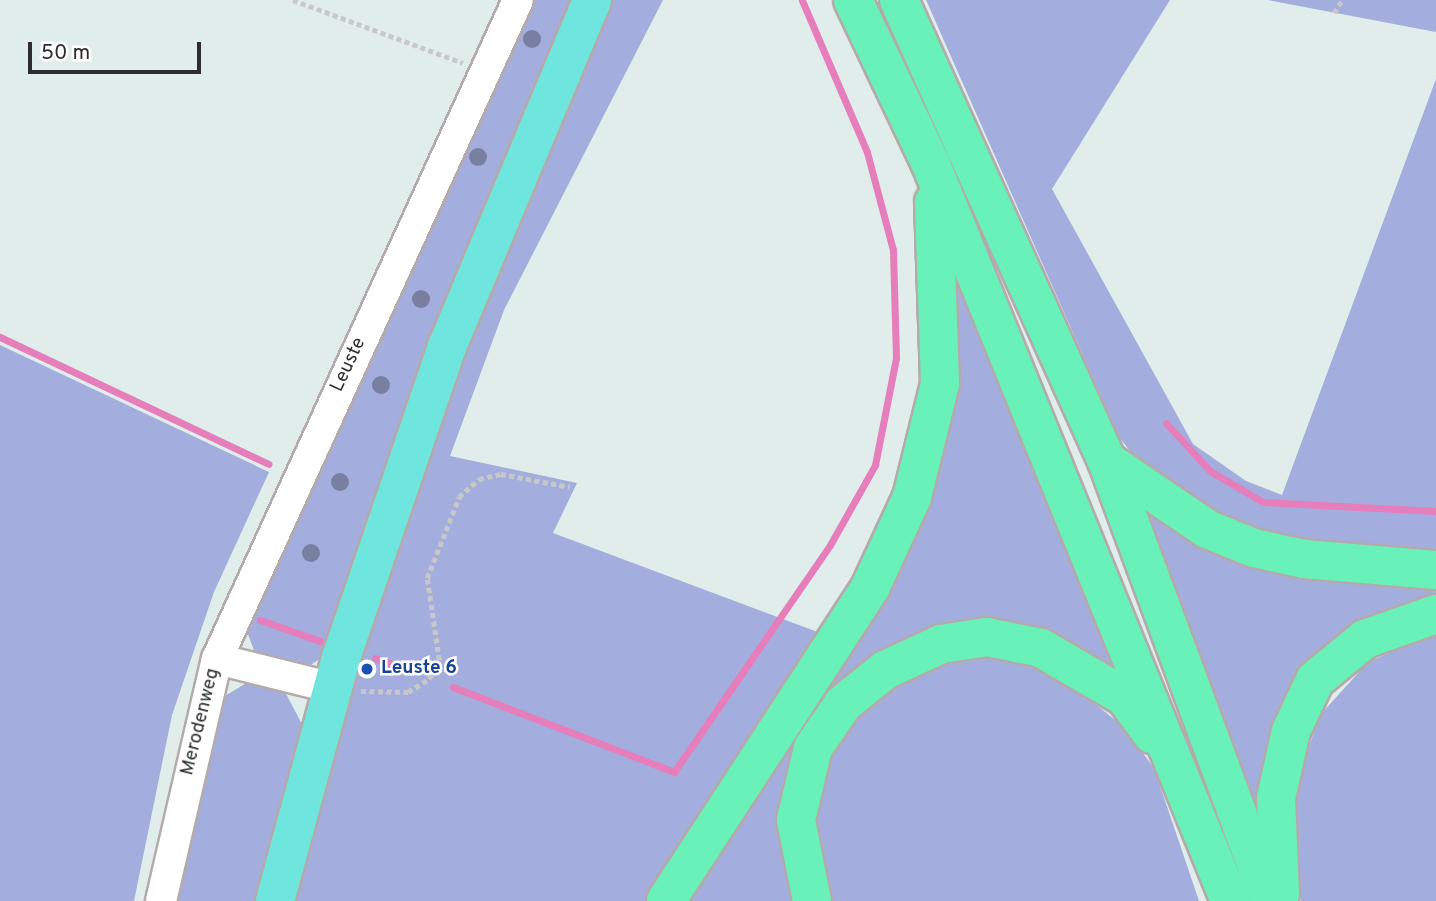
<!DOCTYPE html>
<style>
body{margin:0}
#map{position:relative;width:1436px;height:901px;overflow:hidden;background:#e1edea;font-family:Overpass,sans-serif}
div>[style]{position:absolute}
.green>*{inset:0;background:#a3aedf}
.stream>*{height:7px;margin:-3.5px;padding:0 3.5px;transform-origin:3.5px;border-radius:3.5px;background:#e57eba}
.path>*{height:4.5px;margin-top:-2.25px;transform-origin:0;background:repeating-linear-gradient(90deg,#c8c8c8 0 5px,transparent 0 8.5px)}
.roads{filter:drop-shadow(2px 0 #b4aaab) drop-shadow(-2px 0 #b4aaab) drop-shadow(0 2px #b4aaab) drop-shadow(0 -2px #b4aaab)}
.minor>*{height:30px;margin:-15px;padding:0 15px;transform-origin:15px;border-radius:15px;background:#fff}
.major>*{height:38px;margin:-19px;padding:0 19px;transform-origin:19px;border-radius:19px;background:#6ee6dd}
.highway>*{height:38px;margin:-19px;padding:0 19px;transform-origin:19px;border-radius:19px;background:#68f1b9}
.trees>*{width:18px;height:18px;margin:-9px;border-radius:50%;background:#787fa1}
.dots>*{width:19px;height:19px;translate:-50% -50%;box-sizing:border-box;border:4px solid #fff;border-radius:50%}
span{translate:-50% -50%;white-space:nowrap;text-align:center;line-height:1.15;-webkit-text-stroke:5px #fff;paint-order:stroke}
.street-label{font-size:19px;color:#2d2d2d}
.transit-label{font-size:19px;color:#164399;font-weight:700}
.left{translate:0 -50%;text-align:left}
.scale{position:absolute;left:28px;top:42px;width:173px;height:32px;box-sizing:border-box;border:4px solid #2d2d2d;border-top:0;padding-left:9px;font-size:21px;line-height:24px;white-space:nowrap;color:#2d2d2d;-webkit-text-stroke:5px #fff;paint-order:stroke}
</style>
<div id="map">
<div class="green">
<i style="clip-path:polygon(529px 0,576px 0,323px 657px,309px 666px,271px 662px,255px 653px,243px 621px)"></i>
<i style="clip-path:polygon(605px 0,663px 0,504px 310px,450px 456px,577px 483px,553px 533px,823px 634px,655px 901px,286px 901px,445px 384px)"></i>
<i style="clip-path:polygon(926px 0,1170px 0,1052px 189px,1193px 444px,1246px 481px,1282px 495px,1436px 79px,1436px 555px,1317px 547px,1236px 529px,1137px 460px,1119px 437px)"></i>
<i style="clip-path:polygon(1268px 0,1436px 0,1436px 32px)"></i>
<i style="clip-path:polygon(959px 272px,1115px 669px,1022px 630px,830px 696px,796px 901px,687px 901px,885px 585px,955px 332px)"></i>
<i style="clip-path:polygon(0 345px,269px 472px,214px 592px,172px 715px,134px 901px,0 901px)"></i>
<i style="clip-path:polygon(1148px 511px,1436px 583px,1436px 602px,1347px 640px,1260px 820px)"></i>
<i style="clip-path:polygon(1436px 633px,1436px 901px,1301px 901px,1295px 783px,1321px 714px,1368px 662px)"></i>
<i style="clip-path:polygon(988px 657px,1057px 674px,1123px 726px,1154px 768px,1199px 901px,829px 901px,813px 810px,831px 746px,883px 689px,954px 659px)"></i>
<i style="clip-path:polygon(248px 682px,285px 692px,303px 726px,259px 901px,171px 901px,215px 702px)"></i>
</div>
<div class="stream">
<i style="left:0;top:337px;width:297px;rotate:25.3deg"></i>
<i style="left:1166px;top:423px;width:65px;rotate:47.5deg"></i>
<i style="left:1210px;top:471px;width:61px;rotate:30.3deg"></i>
<i style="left:1263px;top:502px;width:173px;rotate:3deg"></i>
<i style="left:260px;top:620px;width:64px;rotate:19.3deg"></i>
<i style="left:375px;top:658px;width:39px;rotate:19deg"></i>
<i style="left:453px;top:687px;width:237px;rotate:21deg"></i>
<i style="left:674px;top:772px;width:275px;rotate:-55.5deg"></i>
<i style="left:830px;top:545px;width:92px;rotate:-60.6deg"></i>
<i style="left:875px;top:465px;width:109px;rotate:-78.9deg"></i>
<i style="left:896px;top:358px;width:108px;rotate:-91.6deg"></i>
<i style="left:893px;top:250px;width:101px;rotate:-104.9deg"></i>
<i style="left:867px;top:152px;width:165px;rotate:-113.2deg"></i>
</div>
<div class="path">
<i style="left:293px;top:0;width:181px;rotate:20.3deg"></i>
<i style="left:1334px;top:13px;width:15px;rotate:-58deg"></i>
<i style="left:361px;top:691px;width:47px;rotate:1.2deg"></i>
<i style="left:408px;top:692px;width:25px;rotate:-32deg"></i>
<i style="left:429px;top:679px;width:21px;rotate:-62deg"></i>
<i style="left:439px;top:660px;width:83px;rotate:-98.3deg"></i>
<i style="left:427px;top:578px;width:87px;rotate:-68.4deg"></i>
<i style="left:459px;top:497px;width:27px;rotate:-42deg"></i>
<i style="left:479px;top:479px;width:23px;rotate:-13deg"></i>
<i style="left:501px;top:474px;width:70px;rotate:10.7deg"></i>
</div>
<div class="roads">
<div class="minor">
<i style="left:217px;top:659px;width:724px;rotate:-65.45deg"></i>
<i style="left:161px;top:901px;width:248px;rotate:-77deg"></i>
<i style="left:217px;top:659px;width:120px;rotate:14deg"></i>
</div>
<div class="major">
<i style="left:275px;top:901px;width:252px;rotate:-74.8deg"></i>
<i style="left:341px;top:658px;width:329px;rotate:-71.2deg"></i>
<i style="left:447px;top:347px;width:376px;rotate:-67.3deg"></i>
</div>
<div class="highway">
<i style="left:853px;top:0;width:179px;rotate:64.6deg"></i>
<i style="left:930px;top:162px;width:798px;rotate:67.91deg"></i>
<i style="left:899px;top:0;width:506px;rotate:65.72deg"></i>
<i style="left:1107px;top:461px;width:469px;rotate:69.7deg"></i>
<i style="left:1107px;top:461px;width:121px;rotate:34.2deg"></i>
<i style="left:1207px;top:529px;width:51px;rotate:22deg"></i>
<i style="left:1254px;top:548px;width:51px;rotate:12.4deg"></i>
<i style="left:1304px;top:559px;width:132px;rotate:4.8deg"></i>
<i style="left:1280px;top:894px;width:96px;rotate:-92.4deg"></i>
<i style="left:1276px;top:798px;width:69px;rotate:-77.4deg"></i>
<i style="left:1291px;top:731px;width:56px;rotate:-64.8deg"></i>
<i style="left:1315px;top:680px;width:65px;rotate:-39.4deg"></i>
<i style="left:1365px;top:639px;width:75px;rotate:-19.4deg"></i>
<i style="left:666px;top:901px;width:374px;rotate:-56.9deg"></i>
<i style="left:870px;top:588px;width:100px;rotate:-65.2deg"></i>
<i style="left:912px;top:497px;width:116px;rotate:-76.1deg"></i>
<i style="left:940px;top:384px;width:182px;rotate:-91.9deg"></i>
<i style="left:812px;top:901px;width:83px;rotate:-101.2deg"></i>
<i style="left:796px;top:820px;width:74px;rotate:-76.7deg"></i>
<i style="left:813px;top:748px;width:53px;rotate:-55.7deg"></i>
<i style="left:843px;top:704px;width:54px;rotate:-39deg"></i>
<i style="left:885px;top:670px;width:62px;rotate:-24.9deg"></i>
<i style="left:941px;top:644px;width:47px;rotate:-8.7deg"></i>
<i style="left:987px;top:637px;width:55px;rotate:11.5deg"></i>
<i style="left:1041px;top:648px;width:97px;rotate:30.3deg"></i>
<i style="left:1125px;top:697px;width:46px;rotate:53.9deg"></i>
</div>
</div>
<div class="trees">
<i style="left:532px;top:39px"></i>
<i style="left:478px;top:157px"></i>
<i style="left:421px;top:299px"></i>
<i style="left:381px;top:385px"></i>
<i style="left:340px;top:482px"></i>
<i style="left:311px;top:553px"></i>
</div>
<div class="dots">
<i style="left:367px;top:669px;background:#1a4fb4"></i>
</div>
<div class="street-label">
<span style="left:349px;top:365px;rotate:-65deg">Leuste</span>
<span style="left:201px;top:722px;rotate:-76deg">Merodenweg</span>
</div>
<div class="transit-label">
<span class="left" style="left:381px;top:669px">Leuste 6</span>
</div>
<div class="scale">50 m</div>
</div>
